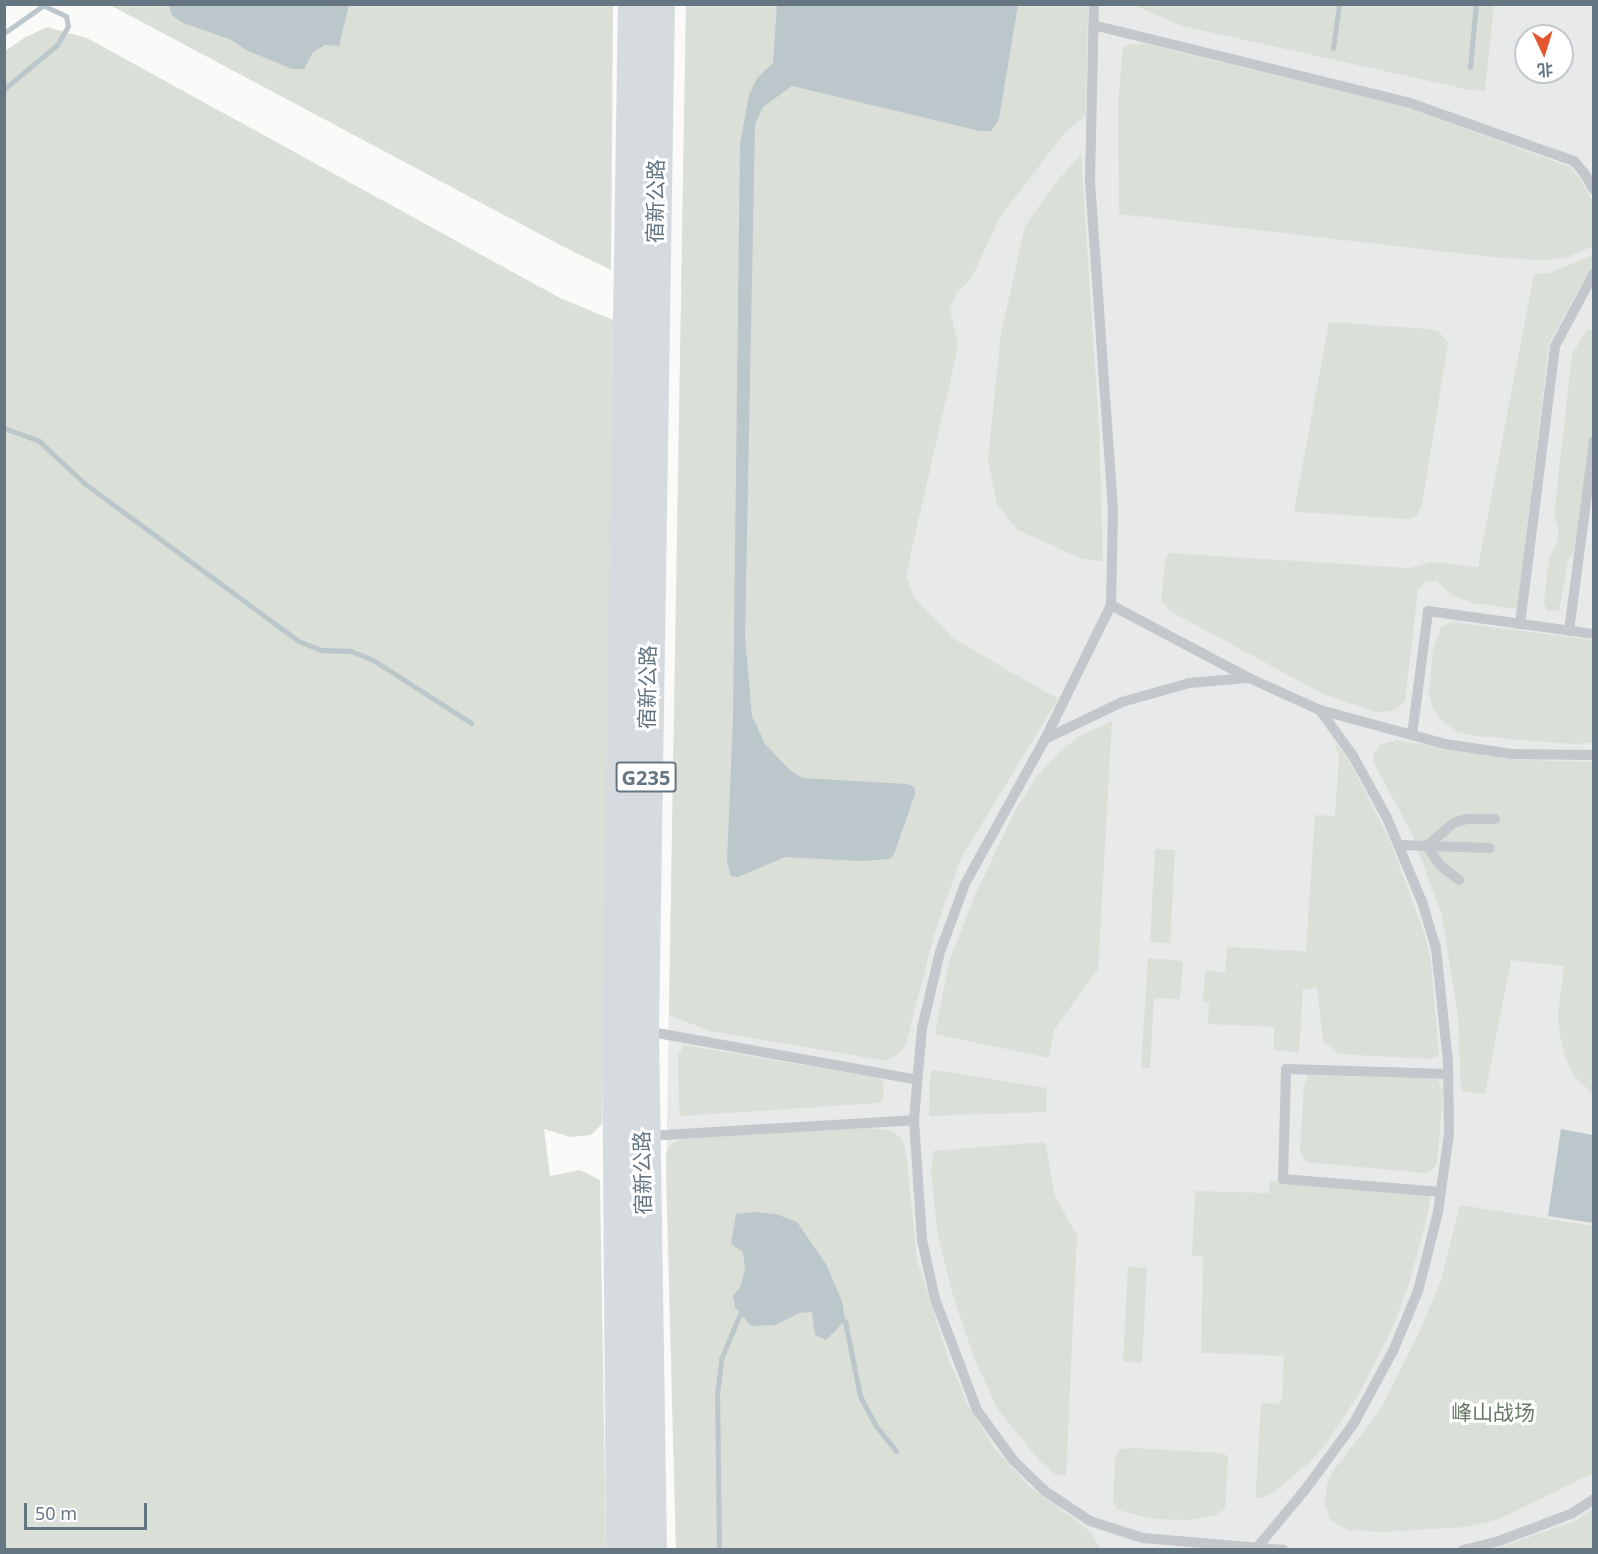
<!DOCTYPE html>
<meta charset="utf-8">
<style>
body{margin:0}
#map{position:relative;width:1598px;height:1554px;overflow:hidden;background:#fafaf8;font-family:"Noto Sans","Noto Sans SC",sans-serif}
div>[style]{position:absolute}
.built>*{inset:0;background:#e8e9e9}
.green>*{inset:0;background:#dadfd7;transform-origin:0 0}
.water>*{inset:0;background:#bbc7cb}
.stream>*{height:5px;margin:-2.5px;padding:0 2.5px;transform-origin:2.5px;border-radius:2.5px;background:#bbc7cb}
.lane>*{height:10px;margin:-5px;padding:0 5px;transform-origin:5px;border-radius:5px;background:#c3c8cc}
.highway>*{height:33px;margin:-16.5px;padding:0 16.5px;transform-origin:16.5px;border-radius:16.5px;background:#d6dbdf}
span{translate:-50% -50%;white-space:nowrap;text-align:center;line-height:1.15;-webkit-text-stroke:6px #fff;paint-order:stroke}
.shield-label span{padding:2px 4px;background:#fff;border:2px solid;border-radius:4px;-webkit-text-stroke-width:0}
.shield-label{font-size:20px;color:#657683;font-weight:700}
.street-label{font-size:21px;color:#657683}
.park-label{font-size:21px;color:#687a64}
.frame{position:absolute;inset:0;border:6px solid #657683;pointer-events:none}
.north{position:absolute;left:1514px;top:24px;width:60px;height:60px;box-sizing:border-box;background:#fff;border:2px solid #c1c8cd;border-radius:50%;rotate:176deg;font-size:16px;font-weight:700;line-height:24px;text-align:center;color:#657683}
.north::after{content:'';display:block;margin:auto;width:21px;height:27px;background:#e4572e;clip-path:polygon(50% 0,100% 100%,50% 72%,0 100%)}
.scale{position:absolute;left:24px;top:1503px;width:123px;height:27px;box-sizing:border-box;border:3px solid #657683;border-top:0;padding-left:8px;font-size:18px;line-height:21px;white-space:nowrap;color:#657683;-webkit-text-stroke:4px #fff;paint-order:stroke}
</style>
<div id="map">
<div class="built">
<i style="clip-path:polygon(evenodd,686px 5px,1593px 5px,1593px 1549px,676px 1549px,666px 1185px,686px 5px,1526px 36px,1562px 36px,1562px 72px,1526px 72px,1526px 36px)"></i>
</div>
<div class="green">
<i style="clip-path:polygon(110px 5px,613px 5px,611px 270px,566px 248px)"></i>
<i style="clip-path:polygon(686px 5px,1088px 5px,1086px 115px,1065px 132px,999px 219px,972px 277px,956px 294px,950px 309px,957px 340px,956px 356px,906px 575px,913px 596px,954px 639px,1058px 699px,961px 858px,934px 935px,906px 1044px,898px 1054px,886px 1061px,710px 1031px,669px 1015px)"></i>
<i style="clip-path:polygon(1134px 5px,1494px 5px,1485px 91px,1470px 90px,1182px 26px)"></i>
<i style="clip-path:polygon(47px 27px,87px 38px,560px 298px,613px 320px,602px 1124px,591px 1135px,570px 1137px,544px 1129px,550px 1176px,580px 1170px,600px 1180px,606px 1549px,5px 1549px,4px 52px,24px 38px)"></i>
<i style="clip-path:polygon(1129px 44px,1146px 44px,1403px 106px,1570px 167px,1579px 177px,1593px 202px,1593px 246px,1566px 258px,1541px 260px,1500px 258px,1119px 214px,1118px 103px,1123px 48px)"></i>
<i style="clip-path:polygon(1081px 154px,1099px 429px,1103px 562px,1080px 558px,1018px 530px,997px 505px,988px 459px,1001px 334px,1025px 226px,1058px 180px)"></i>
<i style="clip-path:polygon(1593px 255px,1593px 264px,1549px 343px,1517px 609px,1473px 603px,1451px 595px,1437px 581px,1426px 582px,1418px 590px,1405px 701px,1393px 711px,1376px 712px,1325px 695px,1170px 611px,1161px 601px,1165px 562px,1169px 553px,1410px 568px,1432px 562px,1478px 567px,1534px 274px,1550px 273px)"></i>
<i style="clip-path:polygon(1329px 322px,1431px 329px,1439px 332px,1448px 343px,1422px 505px,1416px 516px,1409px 519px,1294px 512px)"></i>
<i style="clip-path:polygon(1587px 330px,1593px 331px,1593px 425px,1574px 552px,1568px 560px,1559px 611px,1547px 611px,1544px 603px,1547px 575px,1550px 556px,1558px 540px,1558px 525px,1554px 515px,1572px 354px)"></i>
<i style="clip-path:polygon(1452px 622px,1593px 640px,1593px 743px,1572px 744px,1477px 736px,1457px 732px,1442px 721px,1433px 709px,1429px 693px,1433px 649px,1441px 627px)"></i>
<i style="clip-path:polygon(1112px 721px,1098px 969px,1054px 1030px,1049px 1058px,935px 1034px,950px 959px,975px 895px,1016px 809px,1038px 775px,1061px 751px,1078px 737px)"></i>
<i style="clip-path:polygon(1396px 740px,1520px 760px,1593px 762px,1593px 1094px,1575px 1077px,1566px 1059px,1560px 1035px,1558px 1014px,1564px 966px,1511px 960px,1485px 1094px,1461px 1091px,1458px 1017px,1442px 915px,1412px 834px,1374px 763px,1373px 755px,1380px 745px)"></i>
<i style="clip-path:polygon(1334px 742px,1347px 757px,1388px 836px,1425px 935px,1431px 962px,1439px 1056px,1428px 1059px,1338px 1054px,1323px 1041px,1317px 988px,1303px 989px,1299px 1052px,1274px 1050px,1274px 1027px,1208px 1024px,1209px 1003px,1203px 1002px,1205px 971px,1225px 972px,1227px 947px,1306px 951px,1315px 815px,1335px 816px,1339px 756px)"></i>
<i style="left:1155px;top:849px;width:20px;height:93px;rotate:3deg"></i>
<i style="clip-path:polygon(1148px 958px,1183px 961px,1180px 999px,1154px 998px,1150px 1068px,1141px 1068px)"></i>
<i style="clip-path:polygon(684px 1045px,880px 1078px,884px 1083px,883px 1100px,878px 1103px,683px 1116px,680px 1114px,679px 1104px,678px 1055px)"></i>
<i style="clip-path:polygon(936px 1070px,1047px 1088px,1046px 1112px,929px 1116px,930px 1076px,932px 1071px)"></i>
<i style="clip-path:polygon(1308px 1075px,1438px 1079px,1443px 1093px,1437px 1163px,1432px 1170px,1425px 1173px,1306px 1162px,1300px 1151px,1304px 1085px)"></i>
<i style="clip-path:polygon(871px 1128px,892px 1131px,901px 1138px,906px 1152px,917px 1260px,949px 1360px,968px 1405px,995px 1449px,1029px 1486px,1092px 1533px,1100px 1549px,676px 1549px,666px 1152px,672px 1144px,682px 1139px)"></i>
<i style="clip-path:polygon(1045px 1142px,1055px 1196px,1077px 1236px,1066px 1476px,1054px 1474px,1040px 1461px,998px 1410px,975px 1360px,954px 1299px,938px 1237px,931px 1173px,933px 1151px)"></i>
<i style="clip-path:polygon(1270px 1181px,1430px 1195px,1429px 1209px,1410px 1280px,1394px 1325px,1359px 1394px,1327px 1442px,1311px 1461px,1274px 1492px,1263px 1498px,1256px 1497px,1256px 1490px,1261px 1403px,1277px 1404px,1282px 1400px,1284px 1356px,1201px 1353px,1203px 1257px,1192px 1256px,1195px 1191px,1269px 1193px)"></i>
<i style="clip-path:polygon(1460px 1205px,1593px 1226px,1593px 1473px,1499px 1519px,1466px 1527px,1382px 1532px,1348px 1530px,1330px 1520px,1325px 1503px,1327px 1484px,1333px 1471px,1380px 1410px,1418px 1335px,1441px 1280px)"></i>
<i style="left:1128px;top:1267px;width:19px;height:95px;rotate:3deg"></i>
<i style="clip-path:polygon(1132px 1448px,1223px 1453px,1228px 1457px,1225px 1509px,1216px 1515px,1190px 1520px,1152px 1519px,1118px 1510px,1113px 1502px,1115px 1459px,1120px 1449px)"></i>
<i style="clip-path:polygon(1593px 1508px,1593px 1549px,1496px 1549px,1575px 1521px)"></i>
</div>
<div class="water">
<i style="clip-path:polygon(157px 5px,349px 5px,339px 46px,325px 45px,313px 52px,304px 69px,292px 69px,246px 50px,232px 40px,183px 23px,172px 15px,169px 6px)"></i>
<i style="clip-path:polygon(777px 5px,1018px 5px,999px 119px,991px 131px,980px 131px,792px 86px,763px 107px,755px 124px,745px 637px,752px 716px,765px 744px,790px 770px,802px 778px,907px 784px,914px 787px,915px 794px,894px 854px,890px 859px,860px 861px,785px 857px,738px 877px,731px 876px,727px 863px,733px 717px,740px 144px,749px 95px,757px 78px,773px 63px)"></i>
<i style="clip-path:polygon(1561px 1129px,1593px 1135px,1593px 1223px,1548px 1216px)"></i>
<i style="clip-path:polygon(754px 1212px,776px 1214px,797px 1222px,826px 1264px,842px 1301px,845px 1321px,826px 1340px,815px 1335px,812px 1312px,799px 1313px,775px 1325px,751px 1326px,735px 1307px,733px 1296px,740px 1288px,745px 1269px,743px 1252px,731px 1244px,736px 1214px)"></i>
</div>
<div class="stream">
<i style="left:4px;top:33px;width:49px;rotate:-35deg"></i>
<i style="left:1333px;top:48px;width:44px;rotate:-82.2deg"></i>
<i style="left:1470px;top:67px;width:63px;rotate:-84.6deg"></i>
<i style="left:4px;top:89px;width:69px;rotate:-39.7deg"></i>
<i style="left:57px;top:45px;width:22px;rotate:-60deg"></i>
<i style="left:68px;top:26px;width:10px;rotate:-101deg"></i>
<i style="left:66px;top:16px;width:26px;rotate:-155deg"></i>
<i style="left:4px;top:428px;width:37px;rotate:20deg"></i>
<i style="left:39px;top:441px;width:62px;rotate:43deg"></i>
<i style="left:84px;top:483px;width:266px;rotate:36.4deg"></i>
<i style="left:298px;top:641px;width:26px;rotate:21deg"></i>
<i style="left:322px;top:650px;width:29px;rotate:2deg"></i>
<i style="left:351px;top:651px;width:24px;rotate:22deg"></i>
<i style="left:373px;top:660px;width:117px;rotate:32.7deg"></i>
<i style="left:845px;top:1321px;width:76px;rotate:78.7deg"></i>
<i style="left:860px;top:1396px;width:34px;rotate:62deg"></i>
<i style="left:876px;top:1426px;width:32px;rotate:51deg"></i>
<i style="left:719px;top:1550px;width:156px;rotate:-90.7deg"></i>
<i style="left:717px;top:1394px;width:35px;rotate:-83deg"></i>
<i style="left:721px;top:1359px;width:49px;rotate:-67.1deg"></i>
</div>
<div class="lane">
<i style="left:1094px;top:4px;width:177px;rotate:91.3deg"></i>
<i style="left:1090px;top:181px;width:329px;rotate:86deg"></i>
<i style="left:1113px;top:509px;width:96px;rotate:91.2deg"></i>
<i style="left:1111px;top:605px;width:149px;rotate:116.2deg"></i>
<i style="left:1045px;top:739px;width:166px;rotate:118.9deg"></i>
<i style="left:965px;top:884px;width:72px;rotate:110.2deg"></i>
<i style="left:940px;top:952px;width:78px;rotate:103.3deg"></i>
<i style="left:922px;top:1028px;width:92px;rotate:95deg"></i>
<i style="left:914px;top:1120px;width:120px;rotate:86.2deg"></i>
<i style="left:922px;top:1240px;width:60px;rotate:77.6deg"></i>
<i style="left:935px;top:1299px;width:119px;rotate:69.3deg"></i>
<i style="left:977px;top:1410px;width:62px;rotate:54.2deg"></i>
<i style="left:1013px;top:1460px;width:45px;rotate:44.1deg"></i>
<i style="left:1045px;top:1491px;width:54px;rotate:33.7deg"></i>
<i style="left:1090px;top:1521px;width:56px;rotate:17.8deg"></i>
<i style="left:1143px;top:1538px;width:141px;rotate:4.9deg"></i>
<i style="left:1093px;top:25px;width:323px;rotate:13.8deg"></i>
<i style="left:1407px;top:102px;width:177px;rotate:19.5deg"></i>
<i style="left:1574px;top:161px;width:17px;rotate:50deg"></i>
<i style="left:1585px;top:174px;width:18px;rotate:61deg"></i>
<i style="left:1111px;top:605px;width:156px;rotate:27.9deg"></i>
<i style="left:1249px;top:678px;width:78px;rotate:24.3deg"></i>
<i style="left:1320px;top:710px;width:130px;rotate:15.2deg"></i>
<i style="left:1445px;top:744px;width:68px;rotate:8.5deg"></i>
<i style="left:1512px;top:754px;width:82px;rotate:0.7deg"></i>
<i style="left:1520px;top:624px;width:280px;rotate:-82.8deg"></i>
<i style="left:1555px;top:346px;width:83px;rotate:-61.9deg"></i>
<i style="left:1569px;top:631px;width:192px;rotate:-82.5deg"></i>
<i style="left:1412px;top:735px;width:125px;rotate:-82.6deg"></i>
<i style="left:1428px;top:611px;width:168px;rotate:7.9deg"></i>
<i style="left:1045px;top:739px;width:85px;rotate:-25.7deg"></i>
<i style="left:1122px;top:702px;width:70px;rotate:-15.8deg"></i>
<i style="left:1189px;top:683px;width:59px;rotate:-4.8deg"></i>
<i style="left:1399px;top:845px;width:91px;rotate:1.9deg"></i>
<i style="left:1459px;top:880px;width:24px;rotate:-142deg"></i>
<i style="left:1440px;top:865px;width:23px;rotate:-124deg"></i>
<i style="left:1427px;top:846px;width:35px;rotate:-41deg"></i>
<i style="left:1453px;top:823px;width:15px;rotate:-16deg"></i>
<i style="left:1467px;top:819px;width:28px"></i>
<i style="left:646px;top:1031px;width:275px;rotate:10.2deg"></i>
<i style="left:648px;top:1136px;width:266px;rotate:-3.4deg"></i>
<i style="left:1441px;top:1192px;width:159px;rotate:-175.3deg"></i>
<i style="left:1283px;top:1179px;width:110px;rotate:-88.4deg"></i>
<i style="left:1286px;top:1069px;width:162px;rotate:1.8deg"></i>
<i style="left:1255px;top:1550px;width:78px;rotate:-50.2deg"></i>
<i style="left:1305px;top:1490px;width:83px;rotate:-53.8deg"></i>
<i style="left:1354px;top:1423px;width:82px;rotate:-61.6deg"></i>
<i style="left:1393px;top:1351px;width:65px;rotate:-67.4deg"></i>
<i style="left:1418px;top:1291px;width:40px;rotate:-75.6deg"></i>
<i style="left:1428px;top:1252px;width:41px;rotate:-76deg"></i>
<i style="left:1438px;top:1212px;width:79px;rotate:-82deg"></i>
<i style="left:1449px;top:1134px;width:72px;rotate:-90.8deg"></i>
<i style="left:1448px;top:1062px;width:115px;rotate:-96deg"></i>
<i style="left:1436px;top:948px;width:48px;rotate:-106.9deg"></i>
<i style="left:1422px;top:902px;width:91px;rotate:-112.6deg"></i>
<i style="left:1387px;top:818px;width:71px;rotate:-118.7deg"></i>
<i style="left:1353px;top:756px;width:57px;rotate:-125.7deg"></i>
<i style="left:1463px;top:1550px;width:37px;rotate:-14deg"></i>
<i style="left:1499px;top:1541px;width:77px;rotate:-20.6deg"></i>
<i style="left:1571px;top:1514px;width:27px;rotate:-33deg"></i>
</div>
<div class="highway">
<i style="left:622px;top:1550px;width:520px;rotate:-90.44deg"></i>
<i style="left:618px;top:1030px;width:1026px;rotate:-89.11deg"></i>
<i style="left:650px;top:1550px;width:520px;rotate:-90.88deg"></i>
<i style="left:642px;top:1030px;width:1026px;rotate:-89.11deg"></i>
</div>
<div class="shield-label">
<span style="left:646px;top:777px">G235</span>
</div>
<div class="street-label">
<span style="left:655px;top:201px;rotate:-89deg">宿新公路</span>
<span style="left:647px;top:687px;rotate:-89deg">宿新公路</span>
<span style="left:642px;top:1173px;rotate:-91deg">宿新公路</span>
</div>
<div class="park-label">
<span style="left:1493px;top:1412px">峰山战场</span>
</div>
<div class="frame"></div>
<div class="north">北</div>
<div class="scale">50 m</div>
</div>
